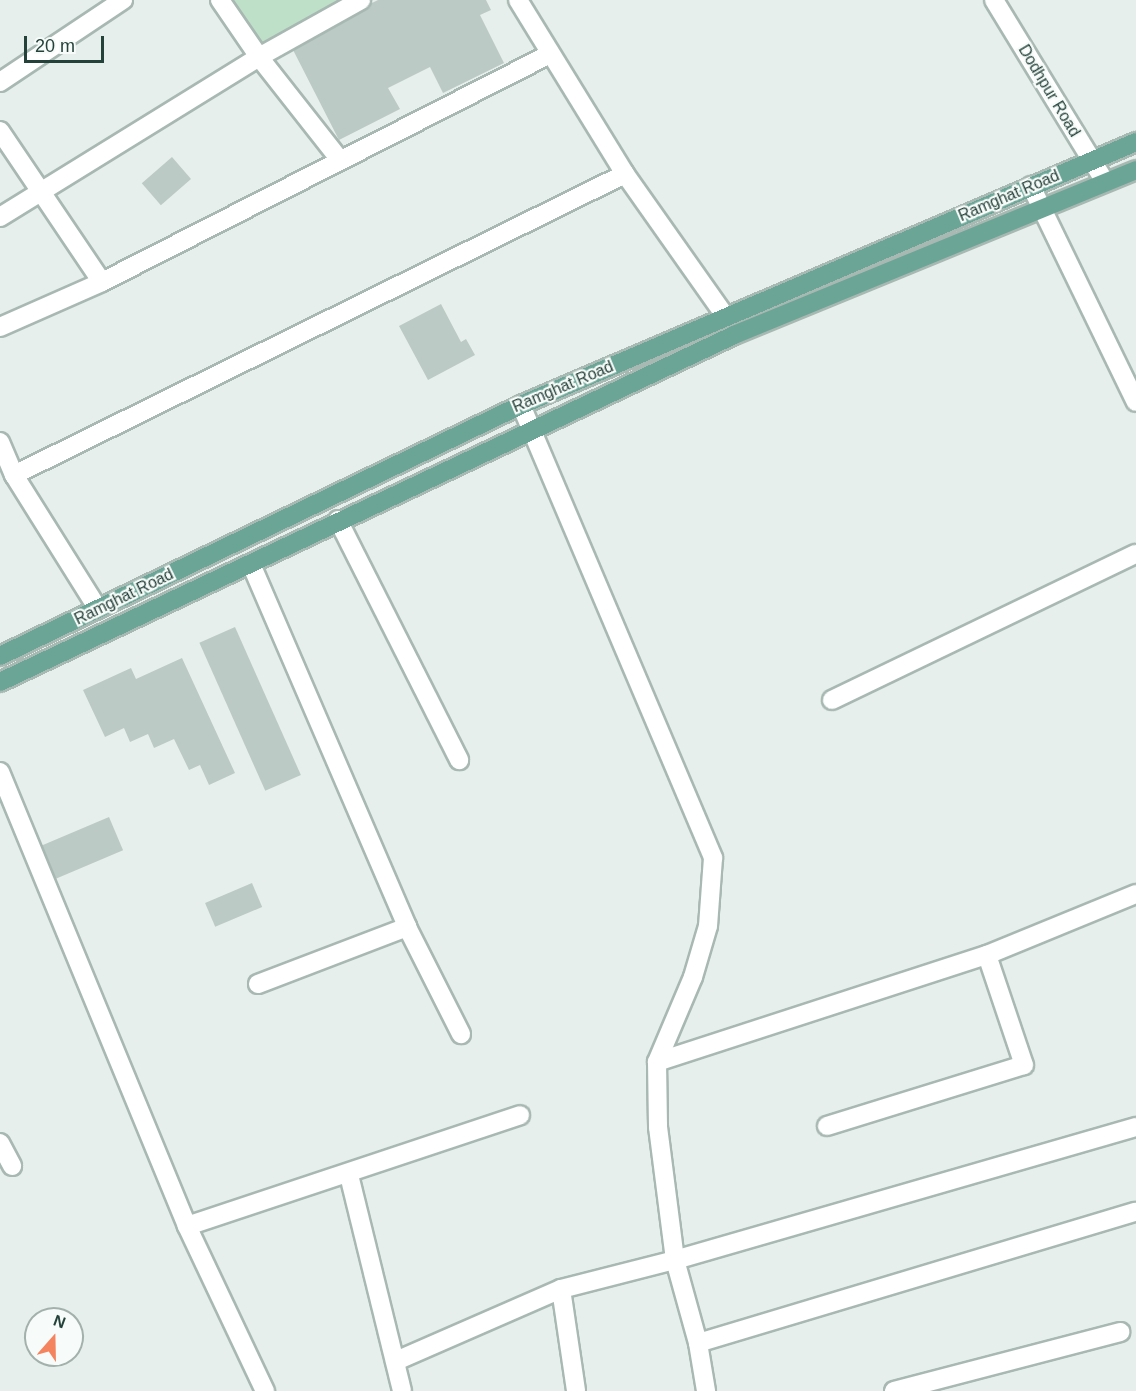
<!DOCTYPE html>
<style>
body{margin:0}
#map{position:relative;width:1136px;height:1391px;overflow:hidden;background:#e6efeb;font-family:Helvetica,sans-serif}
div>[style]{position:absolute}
.green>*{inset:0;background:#bfe0c8}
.building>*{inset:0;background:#bbcac4;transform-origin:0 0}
.roads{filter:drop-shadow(2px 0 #a8b8b2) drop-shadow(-2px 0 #a8b8b2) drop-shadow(0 2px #a8b8b2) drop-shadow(0 -2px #a8b8b2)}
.minor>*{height:18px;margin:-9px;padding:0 9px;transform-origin:9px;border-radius:9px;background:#fff}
.major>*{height:18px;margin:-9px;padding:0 9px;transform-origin:9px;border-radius:9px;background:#6aa596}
span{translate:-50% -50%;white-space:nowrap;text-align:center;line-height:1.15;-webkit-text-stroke:4.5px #f7fbf9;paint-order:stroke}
.street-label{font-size:16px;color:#24423a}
.north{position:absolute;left:24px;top:1307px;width:60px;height:60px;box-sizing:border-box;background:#f7fbf9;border:2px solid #a3b1ad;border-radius:50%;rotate:20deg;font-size:16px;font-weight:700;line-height:24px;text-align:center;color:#24423a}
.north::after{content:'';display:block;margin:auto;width:21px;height:27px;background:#f4845f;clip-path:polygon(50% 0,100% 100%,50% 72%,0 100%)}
.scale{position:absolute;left:24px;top:36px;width:80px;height:27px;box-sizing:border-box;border:3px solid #24423a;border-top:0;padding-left:8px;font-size:18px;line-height:21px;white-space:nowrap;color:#24423a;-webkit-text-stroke:4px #f7fbf9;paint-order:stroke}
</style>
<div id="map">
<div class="green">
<i style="clip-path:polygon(220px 0,353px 0,259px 57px)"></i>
</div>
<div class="building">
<i style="clip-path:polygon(378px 0,486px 0,491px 10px,480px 15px,504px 63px,443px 93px,430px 67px,388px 88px,400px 109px,339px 140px,290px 44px)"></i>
<i style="left:172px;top:157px;width:29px;height:40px;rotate:49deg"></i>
<i style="clip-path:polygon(441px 304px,461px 342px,466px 339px,475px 355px,428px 380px,399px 326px)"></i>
<i style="left:235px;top:627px;width:162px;height:39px;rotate:66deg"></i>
<i style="clip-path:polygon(182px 658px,235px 773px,209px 785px,200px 765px,189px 770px,174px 739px,154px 748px,148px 734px,130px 742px,124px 728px,105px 737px,83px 690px,131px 668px,136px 679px)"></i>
<i style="left:109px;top:817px;width:36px;height:82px;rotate:67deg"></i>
<i style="left:252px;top:883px;width:26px;height:51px;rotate:67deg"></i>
</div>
<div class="roads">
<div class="minor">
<i style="left:220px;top:0;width:69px;rotate:55.6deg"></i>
<i style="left:259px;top:57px;width:131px;rotate:51.8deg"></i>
<i style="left:518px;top:0;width:204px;rotate:58.4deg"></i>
<i style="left:625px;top:174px;width:175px;rotate:54.8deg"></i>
<i style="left:994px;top:0;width:213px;rotate:58.6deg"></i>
<i style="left:0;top:82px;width:148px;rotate:-33.7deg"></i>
<i style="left:0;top:131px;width:182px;rotate:56deg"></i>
<i style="left:1031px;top:186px;width:240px;rotate:64.1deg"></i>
<i style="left:0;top:217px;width:304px;rotate:-31.7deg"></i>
<i style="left:259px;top:57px;width:117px;rotate:-29.2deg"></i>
<i style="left:0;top:327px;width:111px;rotate:-23.8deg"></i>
<i style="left:102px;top:282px;width:503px;rotate:-26.97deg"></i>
<i style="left:521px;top:405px;width:492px;rotate:67deg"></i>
<i style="left:713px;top:858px;width:68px;rotate:94.2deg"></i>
<i style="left:708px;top:926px;width:53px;rotate:106.4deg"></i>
<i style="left:693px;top:977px;width:92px;rotate:113deg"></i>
<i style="left:657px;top:1062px;width:65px;rotate:89.1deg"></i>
<i style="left:658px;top:1127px;width:134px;rotate:82.7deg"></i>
<i style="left:675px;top:1260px;width:86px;rotate:74.5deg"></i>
<i style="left:698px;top:1343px;width:49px;rotate:80.5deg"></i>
<i style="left:0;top:442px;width:36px;rotate:67deg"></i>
<i style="left:14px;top:475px;width:158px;rotate:57.9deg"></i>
<i style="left:14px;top:475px;width:681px;rotate:-26.23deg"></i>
<i style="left:338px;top:520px;width:269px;rotate:63.2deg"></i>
<i style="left:251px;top:564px;width:395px;rotate:66.7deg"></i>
<i style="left:407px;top:927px;width:120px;rotate:63.2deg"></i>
<i style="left:832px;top:700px;width:337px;rotate:-25.7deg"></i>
<i style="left:0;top:772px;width:491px;rotate:67.6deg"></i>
<i style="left:187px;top:1226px;width:183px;rotate:64.7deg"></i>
<i style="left:258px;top:984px;width:160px;rotate:-20.9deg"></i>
<i style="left:657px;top:1062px;width:347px;rotate:-18deg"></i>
<i style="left:987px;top:955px;width:161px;rotate:-22.3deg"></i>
<i style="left:827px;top:1126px;width:206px;rotate:-17.2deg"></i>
<i style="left:1024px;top:1065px;width:116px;rotate:-108.6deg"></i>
<i style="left:0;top:1143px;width:26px;rotate:62deg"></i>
<i style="left:349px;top:1175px;width:222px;rotate:76.2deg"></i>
<i style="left:187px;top:1226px;width:351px;rotate:-18.4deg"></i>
<i style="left:561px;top:1289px;width:103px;rotate:81.6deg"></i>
<i style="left:698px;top:1343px;width:457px;rotate:-16.7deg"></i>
<i style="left:396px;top:1361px;width:180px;rotate:-23.6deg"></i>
<i style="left:561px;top:1289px;width:118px;rotate:-14.3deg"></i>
<i style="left:675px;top:1260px;width:480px;rotate:-16.1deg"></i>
<i style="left:894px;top:1391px;width:234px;rotate:-14.6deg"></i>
</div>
<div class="major">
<i style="left:0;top:656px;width:578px;rotate:-25.72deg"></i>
<i style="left:521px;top:405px;width:669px;rotate:-23.15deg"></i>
<i style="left:0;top:682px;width:812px;rotate:-25.3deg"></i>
<i style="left:734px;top:335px;width:435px;rotate:-22.3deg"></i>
</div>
</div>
<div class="street-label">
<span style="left:1049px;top:91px;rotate:59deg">Dodhpur Road</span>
<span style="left:1009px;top:196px;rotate:-23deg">Ramghat Road</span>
<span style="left:563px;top:387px;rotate:-23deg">Ramghat Road</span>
<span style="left:124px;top:597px;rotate:-26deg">Ramghat Road</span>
</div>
<div class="north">N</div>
<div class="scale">20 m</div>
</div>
